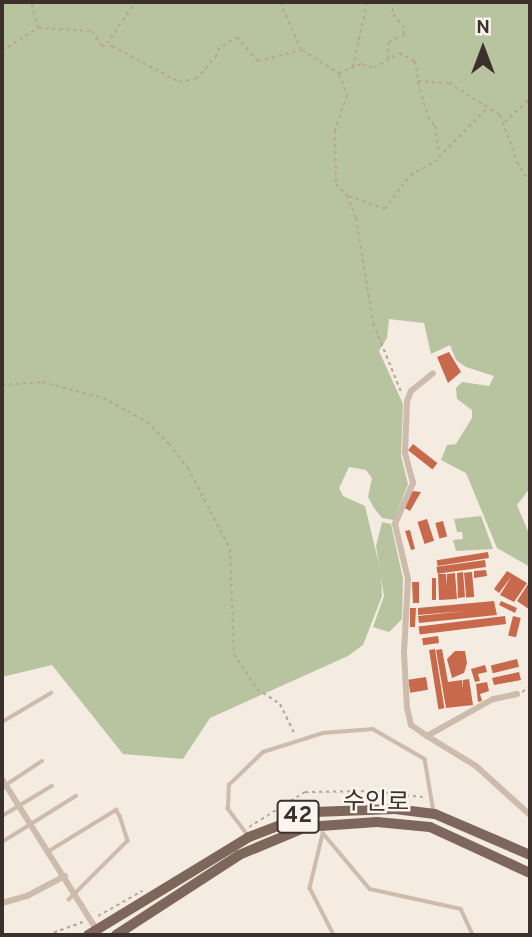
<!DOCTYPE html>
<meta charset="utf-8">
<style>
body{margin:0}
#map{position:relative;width:532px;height:937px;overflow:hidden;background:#f4ebe1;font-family:Overpass,"Noto Sans KR",sans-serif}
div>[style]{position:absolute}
.green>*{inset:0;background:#b8c4a0}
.building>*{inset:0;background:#c8694b;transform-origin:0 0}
.path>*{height:2px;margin-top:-1px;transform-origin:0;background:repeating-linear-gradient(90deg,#b9a596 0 3.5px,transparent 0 7px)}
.service>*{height:3.5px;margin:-1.75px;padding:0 1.75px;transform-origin:1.75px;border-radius:1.75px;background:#cdbbac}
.minor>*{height:6px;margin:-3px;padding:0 3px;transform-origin:3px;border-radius:3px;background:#cdbbac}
.primary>*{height:10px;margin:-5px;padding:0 5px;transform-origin:5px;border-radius:5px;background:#7d675c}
span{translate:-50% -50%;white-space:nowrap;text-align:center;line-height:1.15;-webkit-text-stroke:5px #fbf5ee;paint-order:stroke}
.shield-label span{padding:2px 5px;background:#fbf5ee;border:2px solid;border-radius:5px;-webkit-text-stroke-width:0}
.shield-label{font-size:23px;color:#3b302b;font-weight:700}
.street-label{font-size:24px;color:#3b302b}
.frame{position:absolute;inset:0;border:4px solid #3b302b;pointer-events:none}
.north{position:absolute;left:448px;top:14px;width:70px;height:70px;-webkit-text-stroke:5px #fbf5ee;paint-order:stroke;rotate:0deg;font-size:19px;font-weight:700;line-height:28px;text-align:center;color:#3b302b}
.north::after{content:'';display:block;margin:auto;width:24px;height:32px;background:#3b302b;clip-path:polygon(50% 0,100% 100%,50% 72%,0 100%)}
</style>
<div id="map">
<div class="green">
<i style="clip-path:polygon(2px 2px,530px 2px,530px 488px,517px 505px,530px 536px,530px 567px,497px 548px,466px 473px,441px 460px,447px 445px,456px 444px,472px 418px,472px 410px,457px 399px,456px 388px,462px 382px,489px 386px,494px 376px,466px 367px,456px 360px,450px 345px,431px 354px,424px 323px,389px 319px,387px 338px,379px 351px,403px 404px,401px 456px,408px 484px,394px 520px,382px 518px,374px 508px,368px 497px,372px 478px,366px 470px,349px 467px,339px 488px,343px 496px,365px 506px,381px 573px,382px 596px,363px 645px,348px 656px,210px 718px,183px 759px,123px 754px,52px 665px,2px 677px)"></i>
<i style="clip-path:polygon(481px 516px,493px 549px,456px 551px,453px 540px,463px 539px,462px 532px,457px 532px,454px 519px)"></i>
<i style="clip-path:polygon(382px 522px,391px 524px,403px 579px,402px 619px,389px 632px,373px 627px,384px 596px,376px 546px)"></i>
</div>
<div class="building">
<i style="clip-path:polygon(449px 352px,461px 372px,448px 383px,437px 357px)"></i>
<i style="left:413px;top:444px;width:31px;height:8px;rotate:38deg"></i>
<i style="clip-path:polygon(413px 491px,421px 492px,410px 511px,403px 507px)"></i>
<i style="left:427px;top:519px;width:23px;height:10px;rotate:72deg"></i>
<i style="left:443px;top:521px;width:16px;height:8px;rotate:75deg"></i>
<i style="clip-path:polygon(410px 530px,415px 549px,411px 550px,405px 531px)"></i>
<i style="left:488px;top:552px;width:6px;height:52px;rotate:81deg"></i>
<i style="left:485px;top:560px;width:7px;height:49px;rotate:82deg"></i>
<i style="clip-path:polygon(486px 570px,487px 576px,474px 578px,474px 571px)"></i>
<i style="clip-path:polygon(507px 571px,527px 583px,514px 602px,500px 595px,511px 577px,499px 593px,494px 589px)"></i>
<i style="clip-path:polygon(463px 572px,465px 597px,458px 598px,457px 573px)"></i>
<i style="left:472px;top:572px;width:25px;height:8px;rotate:85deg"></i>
<i style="clip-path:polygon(455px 573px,457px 599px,439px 600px,438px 574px,446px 574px,447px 586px,447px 574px)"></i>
<i style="left:432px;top:578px;width:4px;height:22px"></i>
<i style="clip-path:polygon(530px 581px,530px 610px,517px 601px)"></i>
<i style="clip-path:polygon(412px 582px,419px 582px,419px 603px,413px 603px)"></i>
<i style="clip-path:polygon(494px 601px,497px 615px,419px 623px,418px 616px,466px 611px,418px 615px,418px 608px)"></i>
<i style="clip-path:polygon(501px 601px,517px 608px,515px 613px,499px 605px)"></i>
<i style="clip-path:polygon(410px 608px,416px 608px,415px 627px,410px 627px)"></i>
<i style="left:505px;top:616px;width:8px;height:87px;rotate:83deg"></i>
<i style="left:513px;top:616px;width:8px;height:20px;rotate:14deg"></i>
<i style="left:438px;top:636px;width:7px;height:16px;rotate:82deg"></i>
<i style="left:435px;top:649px;width:60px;height:6px;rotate:81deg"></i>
<i style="clip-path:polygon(442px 649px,448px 682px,462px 680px,463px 689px,463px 680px,469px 679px,473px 705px,446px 708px,436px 650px)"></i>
<i style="clip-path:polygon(455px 651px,465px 651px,467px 663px,464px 673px,452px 678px,447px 659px)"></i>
<i style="left:517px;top:659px;width:8px;height:27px;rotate:76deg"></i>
<i style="clip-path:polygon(485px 665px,487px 672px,478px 674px,480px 681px,475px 682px,471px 669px)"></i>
<i style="clip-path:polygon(519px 672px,521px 680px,494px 685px,492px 678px)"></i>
<i style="left:426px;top:677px;width:13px;height:18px;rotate:81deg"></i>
<i style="clip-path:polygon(487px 682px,489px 691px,480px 694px,482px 701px,478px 702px,476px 684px)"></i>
</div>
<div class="path">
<i style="left:280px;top:2px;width:51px;rotate:65.9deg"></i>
<i style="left:38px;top:28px;width:54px;rotate:3.2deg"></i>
<i style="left:92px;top:31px;width:18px;rotate:56deg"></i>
<i style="left:102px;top:46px;width:10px"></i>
<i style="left:112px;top:46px;width:76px;rotate:28.2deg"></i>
<i style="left:179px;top:82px;width:17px;rotate:-10deg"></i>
<i style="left:196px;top:79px;width:30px;rotate:-48deg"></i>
<i style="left:216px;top:57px;width:7px;rotate:-82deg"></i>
<i style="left:217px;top:50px;width:24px;rotate:-33deg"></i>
<i style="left:237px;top:37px;width:32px;rotate:49deg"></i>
<i style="left:258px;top:61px;width:45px;rotate:-14deg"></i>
<i style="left:302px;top:50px;width:43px;rotate:32.6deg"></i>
<i style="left:338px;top:73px;width:26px;rotate:-21deg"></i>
<i style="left:362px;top:64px;width:13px;rotate:18deg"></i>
<i style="left:374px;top:68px;width:29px;rotate:-31deg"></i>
<i style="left:399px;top:53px;width:18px;rotate:27deg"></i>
<i style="left:415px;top:61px;width:20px;rotate:81deg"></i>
<i style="left:418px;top:81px;width:31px;rotate:4deg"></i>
<i style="left:449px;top:83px;width:60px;rotate:32.1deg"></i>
<i style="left:500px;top:115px;width:50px;rotate:70.1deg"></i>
<i style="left:517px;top:162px;width:25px;rotate:58deg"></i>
<i style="left:107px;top:44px;width:50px;rotate:-56.3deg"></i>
<i style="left:2px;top:51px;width:43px;rotate:-32.6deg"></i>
<i style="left:38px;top:28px;width:27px;rotate:-105deg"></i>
<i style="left:388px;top:59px;width:17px;rotate:-87deg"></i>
<i style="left:389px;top:42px;width:17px;rotate:-25deg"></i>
<i style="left:404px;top:35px;width:7px;rotate:-90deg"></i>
<i style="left:404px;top:28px;width:20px;rotate:-127deg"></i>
<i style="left:392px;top:12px;width:10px;rotate:-73deg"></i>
<i style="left:353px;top:67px;width:66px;rotate:-77.8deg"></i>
<i style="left:339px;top:74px;width:22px;rotate:69deg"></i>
<i style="left:347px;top:95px;width:37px;rotate:109deg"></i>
<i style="left:335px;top:130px;width:54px;rotate:88.9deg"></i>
<i style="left:336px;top:184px;width:16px;rotate:45deg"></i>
<i style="left:347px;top:195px;width:25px;rotate:69deg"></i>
<i style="left:356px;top:218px;width:106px;rotate:80.8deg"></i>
<i style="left:373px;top:323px;width:77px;rotate:67.8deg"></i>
<i style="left:418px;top:82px;width:36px;rotate:74deg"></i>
<i style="left:428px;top:117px;width:11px;rotate:52deg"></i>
<i style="left:435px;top:126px;width:27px;rotate:82deg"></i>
<i style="left:505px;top:122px;width:34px;rotate:-43deg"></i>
<i style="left:349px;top:196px;width:38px;rotate:20deg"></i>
<i style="left:385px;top:209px;width:42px;rotate:-53.7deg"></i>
<i style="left:410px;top:175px;width:27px;rotate:-28deg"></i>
<i style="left:434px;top:162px;width:76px;rotate:-45.5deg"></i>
<i style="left:2px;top:385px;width:40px;rotate:-4.3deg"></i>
<i style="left:42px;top:382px;width:63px;rotate:14.7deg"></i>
<i style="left:103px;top:398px;width:50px;rotate:28.6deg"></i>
<i style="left:147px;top:422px;width:31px;rotate:45deg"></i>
<i style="left:169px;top:444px;width:31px;rotate:52deg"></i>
<i style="left:188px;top:468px;width:91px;rotate:62.6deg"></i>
<i style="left:230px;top:549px;width:105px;rotate:87.8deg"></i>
<i style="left:234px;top:654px;width:42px;rotate:56.7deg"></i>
<i style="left:257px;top:689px;width:27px;rotate:33deg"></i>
<i style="left:280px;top:704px;width:34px;rotate:64deg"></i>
<i style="left:522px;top:692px;width:9px;rotate:-32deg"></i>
<i style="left:249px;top:827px;width:66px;rotate:-32deg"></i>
<i style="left:305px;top:792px;width:66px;rotate:-0.9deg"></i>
<i style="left:371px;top:791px;width:52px;rotate:6.6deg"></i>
<i style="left:98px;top:916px;width:51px;rotate:-29.6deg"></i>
<i style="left:47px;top:935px;width:38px;rotate:-20deg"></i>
</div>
<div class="service">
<i style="left:2px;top:722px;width:57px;rotate:-30.6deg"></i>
<i style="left:6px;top:785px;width:43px;rotate:-33.7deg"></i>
<i style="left:2px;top:816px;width:58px;rotate:-31deg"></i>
<i style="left:323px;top:833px;width:73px;rotate:50deg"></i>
<i style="left:370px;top:889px;width:93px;rotate:12.4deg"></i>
<i style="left:461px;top:909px;width:29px;rotate:65deg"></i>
<i style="left:323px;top:834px;width:56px;rotate:103.5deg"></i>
<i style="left:310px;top:888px;width:53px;rotate:62.9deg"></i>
<i style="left:248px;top:836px;width:34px;rotate:-127deg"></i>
<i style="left:228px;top:809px;width:24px;rotate:-88deg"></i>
<i style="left:229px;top:785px;width:47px;rotate:-44.1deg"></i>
<i style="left:263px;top:752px;width:63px;rotate:-17.6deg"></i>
<i style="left:323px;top:733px;width:50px;rotate:-4.6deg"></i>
<i style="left:373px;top:729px;width:60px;rotate:30deg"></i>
<i style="left:425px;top:759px;width:54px;rotate:80.4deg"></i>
<i style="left:2px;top:842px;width:87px;rotate:-31.9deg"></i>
<i style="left:49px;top:851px;width:79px;rotate:-31.5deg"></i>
<i style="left:116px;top:810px;width:7px;rotate:56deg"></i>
<i style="left:120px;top:816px;width:26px;rotate:72deg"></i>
<i style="left:128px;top:841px;width:83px;rotate:135deg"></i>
</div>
<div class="minor">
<i style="left:517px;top:694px;width:25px;rotate:168deg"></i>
<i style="left:493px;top:699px;width:76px;rotate:150.7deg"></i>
<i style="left:427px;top:736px;width:57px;rotate:31.5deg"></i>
<i style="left:476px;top:766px;width:73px;rotate:42.2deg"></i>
<i style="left:427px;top:736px;width:19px;rotate:-145deg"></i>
<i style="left:411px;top:725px;width:18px;rotate:-103deg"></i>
<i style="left:407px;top:707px;width:54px;rotate:-93.2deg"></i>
<i style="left:404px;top:653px;width:74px;rotate:-86.9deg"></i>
<i style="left:408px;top:579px;width:57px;rotate:-103.3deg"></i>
<i style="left:395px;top:524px;width:45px;rotate:-66.3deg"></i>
<i style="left:413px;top:483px;width:31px;rotate:-105deg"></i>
<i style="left:405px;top:453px;width:52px;rotate:-87.8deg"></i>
<i style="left:407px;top:401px;width:11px;rotate:-68deg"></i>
<i style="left:411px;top:391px;width:28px;rotate:-39deg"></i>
<i style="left:2px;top:779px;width:184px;rotate:57.9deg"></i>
<i style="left:2px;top:903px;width:26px;rotate:-16deg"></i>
<i style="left:27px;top:896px;width:43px;rotate:-27.8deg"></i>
</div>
<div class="primary">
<i style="left:88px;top:935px;width:188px;rotate:-31.3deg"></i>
<i style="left:249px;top:837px;width:70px;rotate:-21deg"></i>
<i style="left:314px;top:812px;width:81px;rotate:-2.1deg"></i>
<i style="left:395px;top:809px;width:40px;rotate:7.1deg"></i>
<i style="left:435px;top:814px;width:103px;rotate:23.3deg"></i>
<i style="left:116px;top:935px;width:147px;rotate:-33deg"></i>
<i style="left:239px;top:855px;width:73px;rotate:-22.7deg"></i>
<i style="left:306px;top:827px;width:71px;rotate:-4deg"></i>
<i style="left:377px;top:822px;width:53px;rotate:5.4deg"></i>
<i style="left:430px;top:827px;width:110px;rotate:24.7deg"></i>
</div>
<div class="shield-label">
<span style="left:298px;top:817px">42</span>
</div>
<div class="street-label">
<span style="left:376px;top:804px;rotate:1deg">수인로</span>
</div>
<div class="frame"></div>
<div class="north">N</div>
</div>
